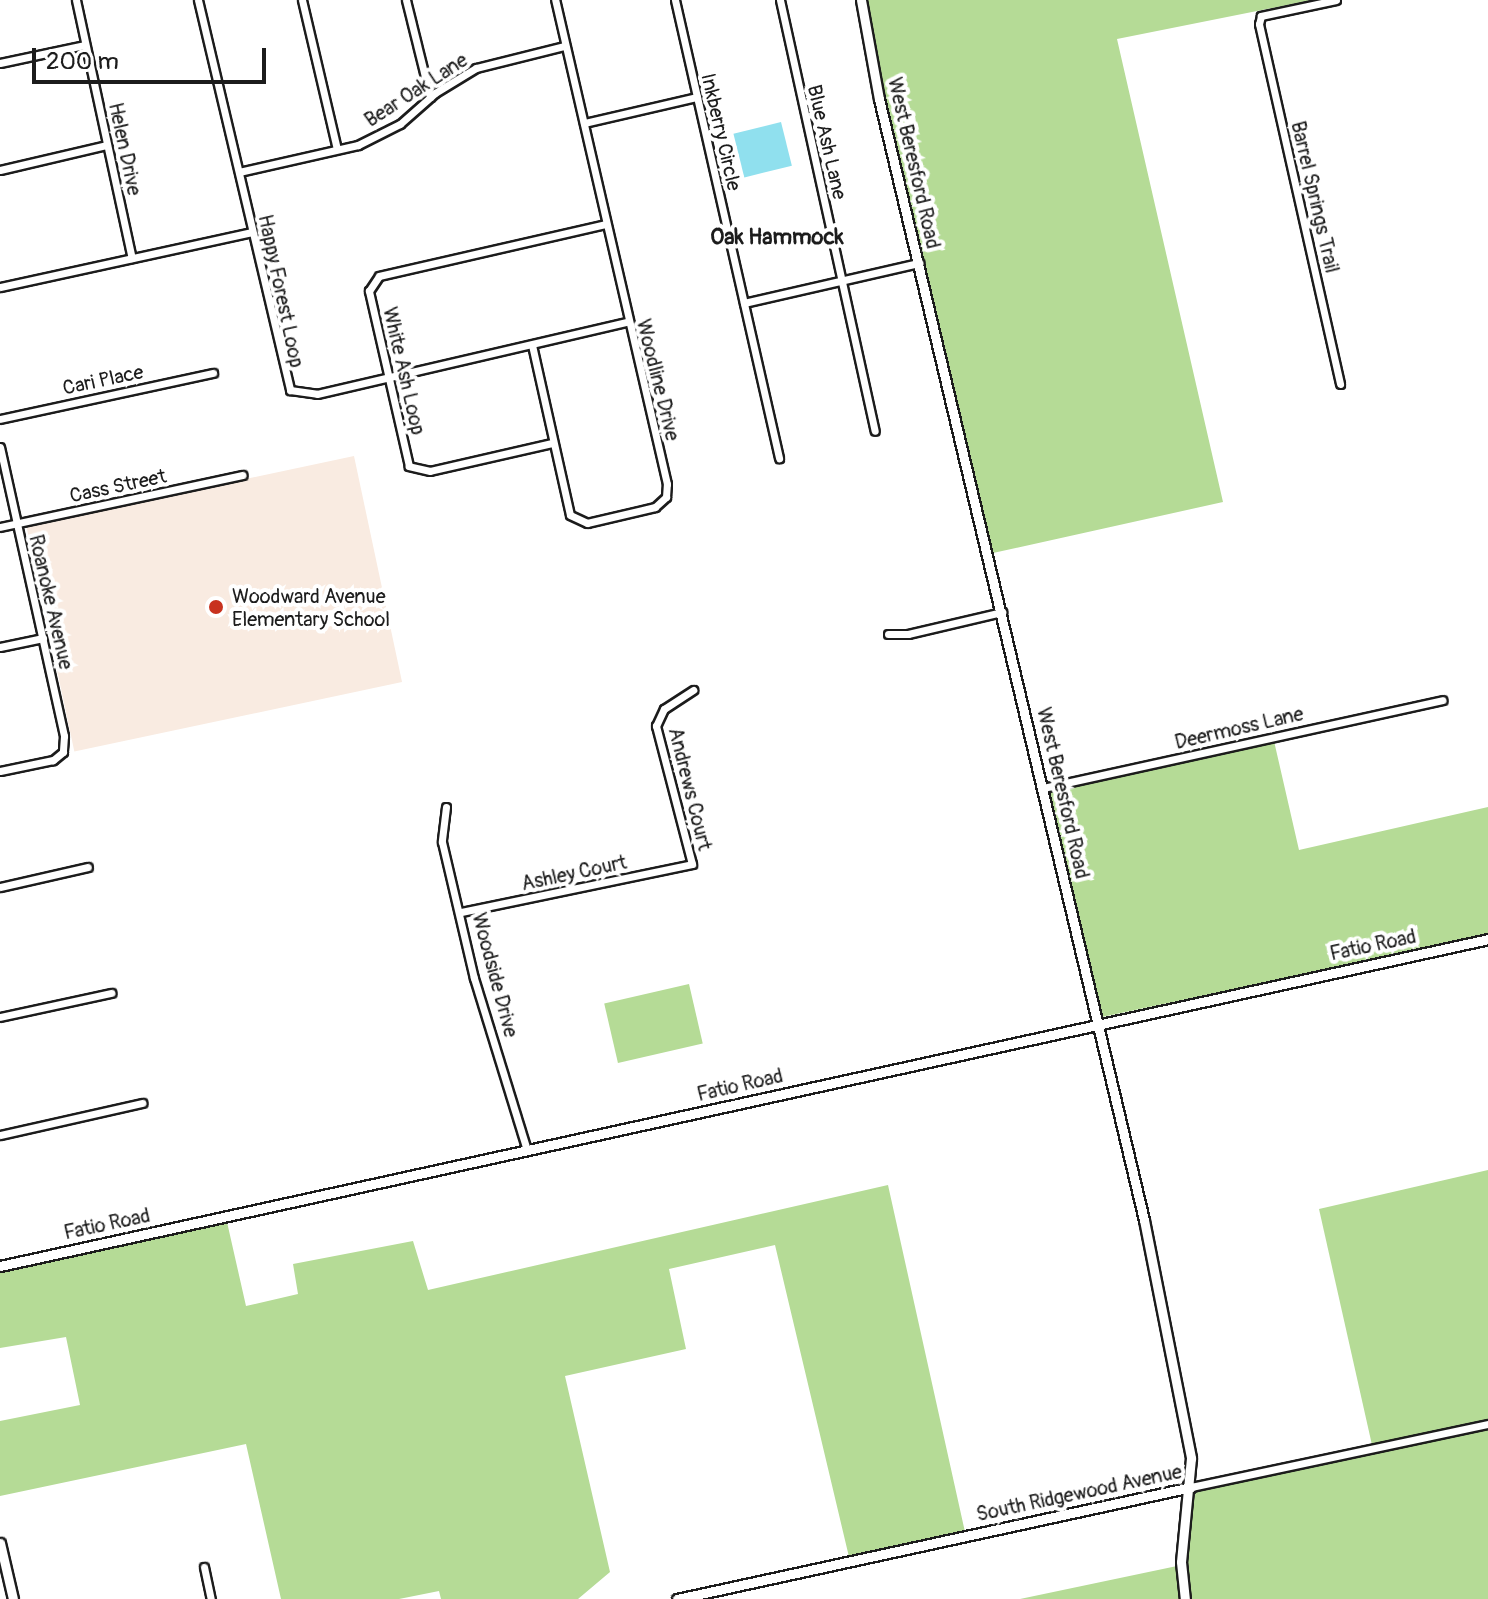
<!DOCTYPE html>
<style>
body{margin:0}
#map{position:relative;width:1488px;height:1599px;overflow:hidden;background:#fff;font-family:Pangolin,sans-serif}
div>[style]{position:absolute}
.built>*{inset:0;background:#f9ebe1;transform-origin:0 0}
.green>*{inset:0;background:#b5db96;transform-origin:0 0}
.water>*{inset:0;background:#90e0ee;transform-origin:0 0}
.roads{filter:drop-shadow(2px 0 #1c1c1c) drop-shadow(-2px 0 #1c1c1c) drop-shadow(0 2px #1c1c1c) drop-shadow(0 -2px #1c1c1c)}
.minor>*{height:7px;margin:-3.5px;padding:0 3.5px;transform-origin:3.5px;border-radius:3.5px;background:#fff}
.tertiary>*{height:9px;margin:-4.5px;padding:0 4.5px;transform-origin:4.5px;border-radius:4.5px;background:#fff}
.dots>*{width:22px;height:22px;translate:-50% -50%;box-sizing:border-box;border:4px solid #fff;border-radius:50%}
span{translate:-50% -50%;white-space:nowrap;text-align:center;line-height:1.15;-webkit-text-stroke:8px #fff;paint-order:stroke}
.street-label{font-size:20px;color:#1c1c1c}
.poi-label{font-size:20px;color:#1c1c1c}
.left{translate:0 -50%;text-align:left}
.neighbourhood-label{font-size:22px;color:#1c1c1c;font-weight:700}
.scale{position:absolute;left:32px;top:48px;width:234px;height:36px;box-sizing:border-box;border:4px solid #1c1c1c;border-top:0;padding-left:10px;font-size:24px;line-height:28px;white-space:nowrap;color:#1c1c1c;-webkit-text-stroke:6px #fff;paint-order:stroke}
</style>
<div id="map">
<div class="built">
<i style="left:354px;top:456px;width:231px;height:335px;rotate:78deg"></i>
</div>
<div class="green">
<i style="clip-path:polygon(865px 0,1312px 0,1117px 39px,1223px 502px,993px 553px,884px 98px)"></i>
<i style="clip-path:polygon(1274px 741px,1299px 850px,1488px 807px,1488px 935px,1102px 1017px,1049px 791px)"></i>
<i style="left:689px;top:984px;width:61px;height:87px;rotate:77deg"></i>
<i style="clip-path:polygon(1488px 1170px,1488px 1420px,1372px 1445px,1319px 1209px)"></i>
<i style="clip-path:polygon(888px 1185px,965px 1532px,849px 1557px,775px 1245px,669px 1269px,686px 1349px,565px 1376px,610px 1572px,578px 1599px,441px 1599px,439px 1591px,399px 1599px,281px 1599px,246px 1444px,0 1496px,0 1421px,80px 1405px,66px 1337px,0 1348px,0 1273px,227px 1222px,246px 1306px,298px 1294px,293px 1264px,413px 1241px,428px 1290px)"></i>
<i style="clip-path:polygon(1488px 1428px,1488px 1599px,1189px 1599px,1187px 1528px,1196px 1490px)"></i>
<i style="clip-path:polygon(1177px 1566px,1180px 1599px,1020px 1599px)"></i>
</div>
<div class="water">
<i style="left:781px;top:122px;width:45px;height:49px;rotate:76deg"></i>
</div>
<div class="roads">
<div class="minor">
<i style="left:76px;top:0;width:264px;rotate:77.8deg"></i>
<i style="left:198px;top:0;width:401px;rotate:76.7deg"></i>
<i style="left:290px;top:390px;width:27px;rotate:8deg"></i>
<i style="left:317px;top:394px;width:318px;rotate:-13.1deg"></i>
<i style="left:302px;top:0;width:153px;rotate:76.8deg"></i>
<i style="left:406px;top:0;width:100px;rotate:76.1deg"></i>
<i style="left:675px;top:0;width:470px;rotate:77.2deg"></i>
<i style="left:780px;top:0;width:441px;rotate:77.6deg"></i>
<i style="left:1336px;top:0;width:77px;rotate:168deg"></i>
<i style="left:1261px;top:16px;width:8px;rotate:104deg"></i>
<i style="left:1259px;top:24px;width:369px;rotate:77.3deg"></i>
<i style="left:0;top:63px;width:87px;rotate:-12deg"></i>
<i style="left:584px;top:123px;width:116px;rotate:-13deg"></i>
<i style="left:0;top:170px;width:110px;rotate:-13.2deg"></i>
<i style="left:239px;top:172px;width:122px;rotate:-12.8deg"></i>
<i style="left:358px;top:145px;width:47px;rotate:-26.6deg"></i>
<i style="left:400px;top:124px;width:47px;rotate:-41.5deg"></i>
<i style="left:435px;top:93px;width:48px;rotate:-31.4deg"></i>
<i style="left:476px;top:68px;width:91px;rotate:-14deg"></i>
<i style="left:0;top:287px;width:258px;rotate:-12.3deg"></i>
<i style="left:744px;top:303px;width:180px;rotate:-12.9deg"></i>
<i style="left:532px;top:345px;width:174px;rotate:77.4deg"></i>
<i style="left:570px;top:515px;width:19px;rotate:25deg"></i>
<i style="left:587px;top:523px;width:70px;rotate:-13.2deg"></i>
<i style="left:655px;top:507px;width:15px;rotate:-42deg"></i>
<i style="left:666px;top:497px;width:13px;rotate:-86deg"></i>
<i style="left:667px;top:484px;width:497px;rotate:-103deg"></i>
<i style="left:0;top:419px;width:218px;rotate:-12.2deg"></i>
<i style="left:552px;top:443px;width:125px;rotate:167.1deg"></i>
<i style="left:430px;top:471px;width:22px;rotate:-167deg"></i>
<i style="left:409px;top:466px;width:180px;rotate:-102.9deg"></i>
<i style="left:369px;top:291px;width:18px;rotate:-56deg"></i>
<i style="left:379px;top:276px;width:233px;rotate:-12.9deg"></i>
<i style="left:0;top:447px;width:296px;rotate:77.5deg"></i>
<i style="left:64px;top:736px;width:16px;rotate:94deg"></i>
<i style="left:63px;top:752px;width:13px;rotate:141deg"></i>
<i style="left:53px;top:760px;width:54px;rotate:168.3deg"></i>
<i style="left:0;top:527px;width:248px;rotate:-12.1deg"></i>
<i style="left:888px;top:634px;width:20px"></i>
<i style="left:908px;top:634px;width:97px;rotate:-13.2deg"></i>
<i style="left:0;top:647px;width:44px;rotate:-11.8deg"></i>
<i style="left:1043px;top:788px;width:409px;rotate:-12.4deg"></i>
<i style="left:446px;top:807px;width:35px;rotate:97deg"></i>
<i style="left:442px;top:842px;width:140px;rotate:76.8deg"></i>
<i style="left:474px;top:978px;width:180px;rotate:72.9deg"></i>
<i style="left:0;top:887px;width:90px;rotate:-12.8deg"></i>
<i style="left:461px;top:912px;width:236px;rotate:-11.7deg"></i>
<i style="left:692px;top:864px;width:143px;rotate:-104.6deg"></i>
<i style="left:656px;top:726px;width:19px;rotate:-65deg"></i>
<i style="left:664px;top:709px;width:35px;rotate:-33deg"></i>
<i style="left:0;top:1017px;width:114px;rotate:-12.2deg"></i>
<i style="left:0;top:1135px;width:146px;rotate:-12.7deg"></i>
<i style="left:1191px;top:1487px;width:304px;rotate:-12deg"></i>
<i style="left:204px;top:1567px;width:33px;rotate:78deg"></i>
</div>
<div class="tertiary">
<i style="left:861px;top:0;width:101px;rotate:79.7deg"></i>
<i style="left:879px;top:99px;width:1152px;rotate:76.7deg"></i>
<i style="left:1144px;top:1220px;width:243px;rotate:78.8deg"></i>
<i style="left:1191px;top:1458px;width:104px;rotate:95.5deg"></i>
<i style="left:1181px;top:1562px;width:37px;rotate:84deg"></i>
<i style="left:0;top:1266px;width:1524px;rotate:-12.39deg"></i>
<i style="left:0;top:1543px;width:57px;rotate:76.9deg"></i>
<i style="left:677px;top:1599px;width:526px;rotate:-12.29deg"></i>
</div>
</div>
<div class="dots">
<i style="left:216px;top:607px;background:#c8321e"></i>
</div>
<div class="street-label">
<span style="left:416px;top:90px;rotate:-33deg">Bear Oak Lane</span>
<span style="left:721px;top:132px;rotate:77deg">Inkberry Circle</span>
<span style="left:827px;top:142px;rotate:77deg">Blue Ash Lane</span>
<span style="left:125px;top:149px;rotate:78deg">Helen Drive</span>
<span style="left:914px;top:163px;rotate:77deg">West Beresford Road</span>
<span style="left:1315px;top:197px;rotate:77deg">Barrel Springs Trail</span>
<span style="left:281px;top:291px;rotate:78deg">Happy Forest Loop</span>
<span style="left:404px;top:371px;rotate:77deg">White Ash Loop</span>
<span style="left:103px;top:380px;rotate:-12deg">Cari Place</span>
<span style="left:658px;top:380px;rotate:76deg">Woodline Drive</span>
<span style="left:118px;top:486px;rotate:-12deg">Cass Street</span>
<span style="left:51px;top:602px;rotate:77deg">Roanoke Avenue</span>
<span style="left:1239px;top:728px;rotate:-13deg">Deermoss Lane</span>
<span style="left:690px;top:789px;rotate:76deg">Andrews Court</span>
<span style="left:1063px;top:793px;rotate:77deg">West Beresford Road</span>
<span style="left:574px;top:873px;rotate:-12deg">Ashley Court</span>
<span style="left:1373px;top:945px;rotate:-12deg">Fatio Road</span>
<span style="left:495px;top:975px;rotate:75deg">Woodside Drive</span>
<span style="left:740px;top:1085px;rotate:-13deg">Fatio Road</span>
<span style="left:107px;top:1224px;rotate:-12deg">Fatio Road</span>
<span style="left:1079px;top:1493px;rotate:-12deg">South Ridgewood Avenue</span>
</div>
<div class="poi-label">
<span class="left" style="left:232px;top:608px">Woodward Avenue<br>Elementary School</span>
</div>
<div class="neighbourhood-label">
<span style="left:777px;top:238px">Oak Hammock</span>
</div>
<div class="scale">200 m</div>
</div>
